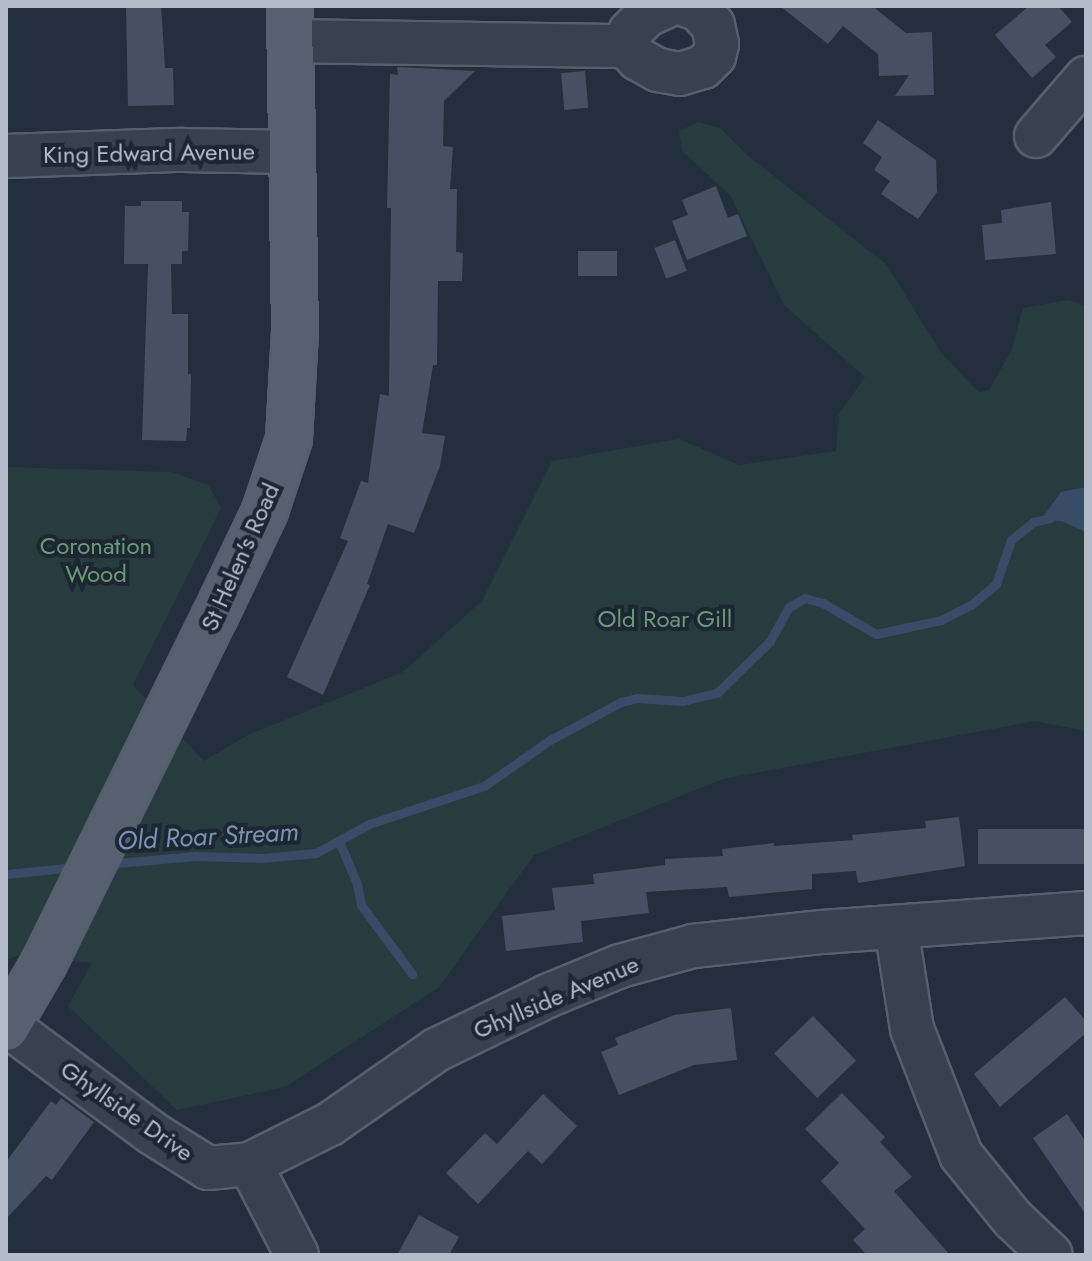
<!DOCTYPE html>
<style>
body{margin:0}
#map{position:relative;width:1092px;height:1261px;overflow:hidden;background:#242f3e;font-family:Jost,sans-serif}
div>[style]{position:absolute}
.green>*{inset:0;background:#263c3f}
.water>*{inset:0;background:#394c67}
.stream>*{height:9px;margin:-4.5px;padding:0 4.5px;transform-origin:4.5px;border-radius:4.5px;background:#394c67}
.building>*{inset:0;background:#455162;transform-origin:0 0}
.roads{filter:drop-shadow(2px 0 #565f6c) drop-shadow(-2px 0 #565f6c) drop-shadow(0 2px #565f6c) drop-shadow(0 -2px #565f6c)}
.minor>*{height:42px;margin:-21px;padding:0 21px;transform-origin:21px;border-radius:21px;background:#38414e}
.major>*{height:44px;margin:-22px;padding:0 22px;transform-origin:22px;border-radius:22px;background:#56606e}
span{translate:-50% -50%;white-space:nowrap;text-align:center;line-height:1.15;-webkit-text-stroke:8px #1d2633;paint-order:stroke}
.street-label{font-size:24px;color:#b4bcc9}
.park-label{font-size:24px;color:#6b9a76}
.water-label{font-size:26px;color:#7c92b1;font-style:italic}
.frame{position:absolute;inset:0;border:8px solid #b4bcc9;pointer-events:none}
</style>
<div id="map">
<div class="green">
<i style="clip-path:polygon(698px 122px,720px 128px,747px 155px,887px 265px,941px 353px,979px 392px,989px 390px,1012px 349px,1023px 308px,1068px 300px,1086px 306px,1086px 731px,1035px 721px,723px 779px,534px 855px,439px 987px,285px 1087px,177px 1110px,68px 1006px,92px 963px,17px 956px,6px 960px,6px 467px,172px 472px,208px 485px,221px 508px,133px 685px,204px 761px,250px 734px,403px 672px,482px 601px,552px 461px,679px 439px,739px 465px,836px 451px,839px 414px,865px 377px,784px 305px,730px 195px,682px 151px,679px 131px)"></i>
</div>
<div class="water">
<i style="clip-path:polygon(1086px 487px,1086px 532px,1061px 521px,1041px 520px,1061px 492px)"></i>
</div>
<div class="stream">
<i style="left:339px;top:841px;width:47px;rotate:67.3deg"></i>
<i style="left:357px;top:884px;width:21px;rotate:79deg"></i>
<i style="left:361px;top:905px;width:86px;rotate:53.5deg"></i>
<i style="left:107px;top:864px;width:88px;rotate:-5.2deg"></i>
<i style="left:195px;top:856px;width:67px;rotate:1.7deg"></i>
<i style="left:262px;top:858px;width:54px;rotate:-5.3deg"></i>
<i style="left:316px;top:853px;width:60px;rotate:-28.7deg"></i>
<i style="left:369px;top:824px;width:121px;rotate:-18.3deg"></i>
<i style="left:484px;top:786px;width:80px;rotate:-34.9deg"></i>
<i style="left:550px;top:740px;width:81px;rotate:-28.2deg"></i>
<i style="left:621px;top:702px;width:16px;rotate:-14deg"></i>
<i style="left:637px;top:698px;width:46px;rotate:3.7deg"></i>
<i style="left:683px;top:701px;width:36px;rotate:-14deg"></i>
<i style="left:718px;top:692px;width:73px;rotate:-44.4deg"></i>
<i style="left:770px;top:641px;width:39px;rotate:-61deg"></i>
<i style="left:789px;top:607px;width:18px;rotate:-29deg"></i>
<i style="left:805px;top:598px;width:19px;rotate:16deg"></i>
<i style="left:823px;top:603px;width:61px;rotate:30.3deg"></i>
<i style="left:876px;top:634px;width:66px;rotate:-12.2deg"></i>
<i style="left:941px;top:620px;width:34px;rotate:-27deg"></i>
<i style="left:971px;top:605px;width:33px;rotate:-40deg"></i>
<i style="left:996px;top:584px;width:46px;rotate:-71.2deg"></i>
<i style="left:1011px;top:540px;width:28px;rotate:-39deg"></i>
<i style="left:1033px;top:522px;width:18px;rotate:-13deg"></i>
<i style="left:6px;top:874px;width:70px;rotate:-5.7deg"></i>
</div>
<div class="building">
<i style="clip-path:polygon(126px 6px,161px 6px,165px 68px,173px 68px,174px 105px,128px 106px)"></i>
<i style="clip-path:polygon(780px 6px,872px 6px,906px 33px,932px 32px,934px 95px,895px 96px,909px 75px,879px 76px,878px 54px,843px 26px,828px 44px)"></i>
<i style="clip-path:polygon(1029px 6px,1058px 6px,1072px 22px,1045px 45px,1056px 57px,1032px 78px,995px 35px)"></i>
<i style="clip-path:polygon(397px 67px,475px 71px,444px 101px,443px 146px,453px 147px,450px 189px,457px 189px,456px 252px,463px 253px,462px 281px,438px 281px,437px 365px,433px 365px,422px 433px,445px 436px,440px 466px,414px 533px,388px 524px,367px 584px,370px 585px,323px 695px,287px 677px,348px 541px,340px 538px,361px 481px,368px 483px,380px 394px,389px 396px,391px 208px,387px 208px,390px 74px,398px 75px)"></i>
<i style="left:585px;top:71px;width:37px;height:24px;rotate:85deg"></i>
<i style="clip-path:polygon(878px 120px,936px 160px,937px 192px,918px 219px,881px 194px,890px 181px,874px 170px,882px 157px,863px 143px)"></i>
<i style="clip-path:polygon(716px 186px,728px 218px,738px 214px,747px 236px,687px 260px,672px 221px,688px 215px,682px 200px)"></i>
<i style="clip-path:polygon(141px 201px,182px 201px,182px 212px,189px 212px,188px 251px,182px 251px,182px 264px,171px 264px,172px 314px,188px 314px,188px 374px,191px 374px,190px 428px,187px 428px,186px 441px,142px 440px,148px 264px,124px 264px,125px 206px,141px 206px)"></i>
<i style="clip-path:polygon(1051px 202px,1056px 254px,985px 260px,982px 225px,1002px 223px,1001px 210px)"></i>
<i style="left:675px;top:240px;width:33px;height:22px;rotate:69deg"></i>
<i style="left:617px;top:251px;width:25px;height:39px;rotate:90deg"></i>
<i style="clip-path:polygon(959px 817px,965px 866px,858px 883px,856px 871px,812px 874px,812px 889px,729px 897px,727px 887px,646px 892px,649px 913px,581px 921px,583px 942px,506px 951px,502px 916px,555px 910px,552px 888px,594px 884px,593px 874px,665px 865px,665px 859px,723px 856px,722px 849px,774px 843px,774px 846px,853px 840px,852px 835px,926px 828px,925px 821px)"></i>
<i style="left:1086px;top:829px;width:35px;height:108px;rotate:90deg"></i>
<i style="clip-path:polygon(1065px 997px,1086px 1021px,1086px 1033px,1000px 1107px,974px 1074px)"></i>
<i style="clip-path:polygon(731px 1008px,737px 1060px,694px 1065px,619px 1095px,601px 1052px,618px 1045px,615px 1038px,674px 1015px)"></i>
<i style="left:813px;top:1016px;width:62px;height:54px;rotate:46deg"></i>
<i style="clip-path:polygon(842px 1093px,885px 1137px,880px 1142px,912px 1177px,894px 1191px,950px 1255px,867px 1255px,853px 1240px,865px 1229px,821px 1181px,839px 1163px,805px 1129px)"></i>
<i style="clip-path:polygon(543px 1094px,577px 1126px,542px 1164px,528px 1151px,478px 1204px,446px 1173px,485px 1133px,497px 1144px)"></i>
<i style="clip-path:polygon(61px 1098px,94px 1122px,52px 1180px,46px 1176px,6px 1219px,6px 1162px,51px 1101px,56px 1105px)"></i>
<i style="clip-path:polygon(1067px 1114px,1086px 1142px,1086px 1215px,1033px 1138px)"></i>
<i style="clip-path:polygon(419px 1215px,459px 1237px,449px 1255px,397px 1255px)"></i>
</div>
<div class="roads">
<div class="minor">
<i style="left:667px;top:6px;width:22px;rotate:156deg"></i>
<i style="left:647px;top:15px;width:24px;rotate:135deg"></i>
<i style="left:630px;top:32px;width:15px;rotate:106deg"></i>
<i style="left:626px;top:46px;width:18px;rotate:47deg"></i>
<i style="left:638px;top:59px;width:23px;rotate:29deg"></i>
<i style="left:658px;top:70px;width:22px;rotate:10deg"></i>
<i style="left:680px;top:74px;width:24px;rotate:-17deg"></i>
<i style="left:703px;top:67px;width:16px;rotate:-45deg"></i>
<i style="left:714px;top:56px;width:12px;rotate:-76deg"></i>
<i style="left:717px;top:44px;width:19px;rotate:-102deg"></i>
<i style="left:713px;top:25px;width:22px;rotate:-133deg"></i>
<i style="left:698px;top:9px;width:10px;rotate:-163deg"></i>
<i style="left:290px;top:41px;width:336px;rotate:0.9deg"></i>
<i style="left:1036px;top:136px;width:77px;rotate:-49.2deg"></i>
<i style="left:6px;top:156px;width:176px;rotate:-2deg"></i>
<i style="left:182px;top:150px;width:109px;rotate:1.1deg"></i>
<i style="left:896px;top:927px;width:103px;rotate:81.1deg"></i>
<i style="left:912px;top:1029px;width:135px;rotate:68.7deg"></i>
<i style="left:961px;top:1155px;width:82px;rotate:50.9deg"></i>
<i style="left:1013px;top:1219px;width:52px;rotate:43.5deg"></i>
<i style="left:8px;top:1026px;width:179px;rotate:36.6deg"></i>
<i style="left:152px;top:1133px;width:66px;rotate:32deg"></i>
<i style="left:208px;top:1168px;width:42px;rotate:-5.4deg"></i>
<i style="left:250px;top:1164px;width:102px;rotate:62.7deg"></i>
<i style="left:250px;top:1164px;width:89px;rotate:-26.6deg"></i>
<i style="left:330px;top:1124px;width:129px;rotate:-34.9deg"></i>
<i style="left:436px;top:1050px;width:123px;rotate:-25.9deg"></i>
<i style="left:547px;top:996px;width:79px;rotate:-22.3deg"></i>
<i style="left:620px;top:966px;width:76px;rotate:-15.3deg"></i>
<i style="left:693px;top:946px;width:130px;rotate:-6.2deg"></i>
<i style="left:822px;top:932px;width:265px;rotate:-4.1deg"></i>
</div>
<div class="major">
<i style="left:6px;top:1028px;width:75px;rotate:-59.7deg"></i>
<i style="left:44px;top:963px;width:387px;rotate:-63.8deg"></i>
<i style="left:215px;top:616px;width:116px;rotate:-64.5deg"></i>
<i style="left:265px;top:511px;width:76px;rotate:-71.6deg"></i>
<i style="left:289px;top:439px;width:106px;rotate:-86.8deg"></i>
<i style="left:295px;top:333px;width:327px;rotate:-90.9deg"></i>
</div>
</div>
<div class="street-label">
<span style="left:149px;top:153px;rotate:-1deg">King Edward Avenue</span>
<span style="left:240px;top:557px;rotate:-66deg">St Helen's Road</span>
<span style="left:556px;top:997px;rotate:-23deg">Ghyllside Avenue</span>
<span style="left:127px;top:1111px;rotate:35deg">Ghyllside Drive</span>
</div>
<div class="park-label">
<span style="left:96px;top:560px">Coronation<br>Wood</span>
<span style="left:665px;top:619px">Old Roar Gill</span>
</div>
<div class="water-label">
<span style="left:208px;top:837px;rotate:-3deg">Old Roar Stream</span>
</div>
<div class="frame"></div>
</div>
